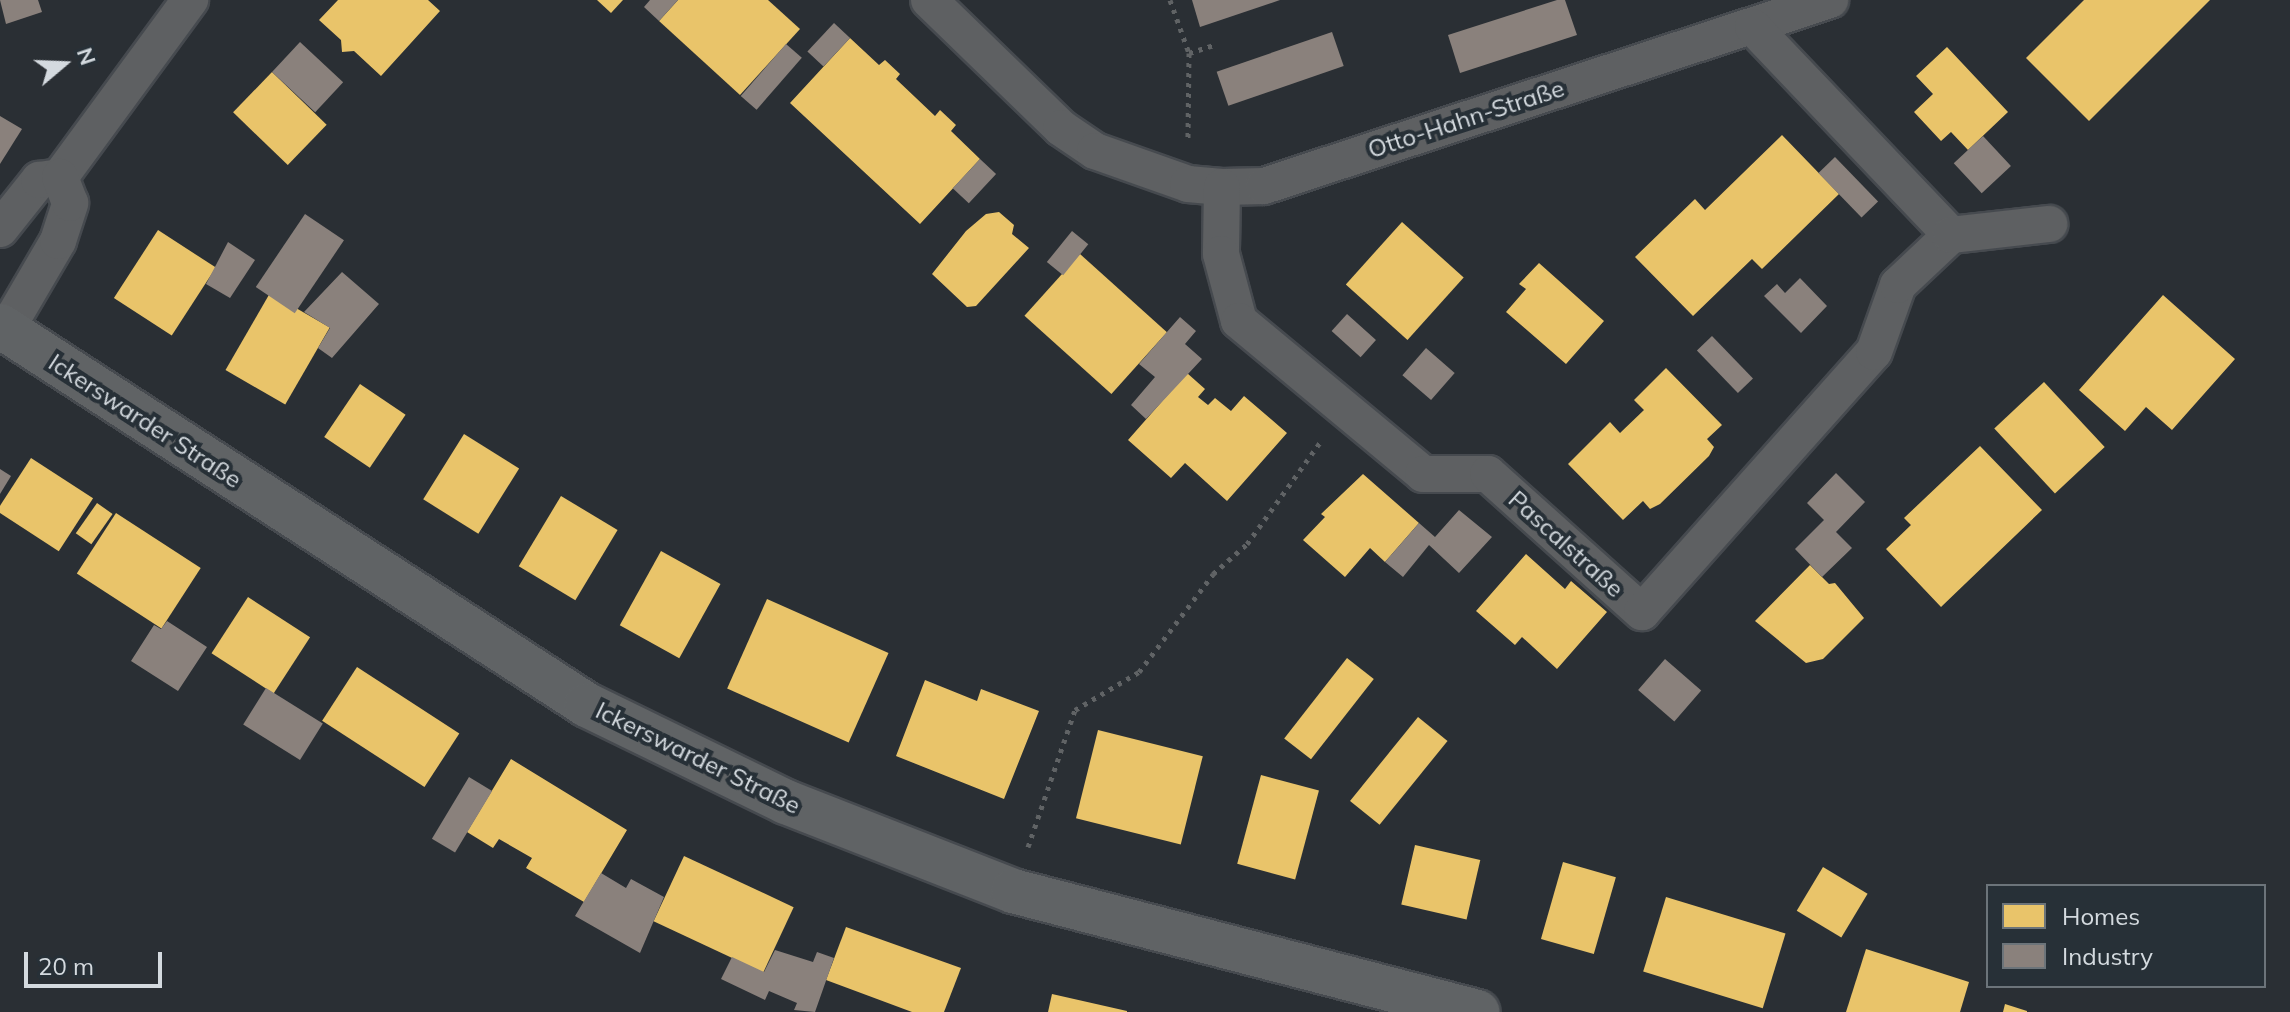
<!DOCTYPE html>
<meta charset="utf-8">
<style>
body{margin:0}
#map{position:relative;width:2290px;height:1012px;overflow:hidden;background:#2a2f34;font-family:Mulish,sans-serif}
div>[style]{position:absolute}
.homes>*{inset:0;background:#e9c46a;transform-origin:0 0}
.industry>*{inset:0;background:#8a817c;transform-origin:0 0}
.path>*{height:5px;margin-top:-2.5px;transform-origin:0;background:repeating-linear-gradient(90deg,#606365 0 4px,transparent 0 10px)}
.roads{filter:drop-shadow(2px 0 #464a4f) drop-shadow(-2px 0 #464a4f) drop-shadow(0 2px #464a4f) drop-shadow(0 -2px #464a4f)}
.street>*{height:36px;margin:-18px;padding:0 18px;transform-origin:18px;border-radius:18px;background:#5e6062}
.secondary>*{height:44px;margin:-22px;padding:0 22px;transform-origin:22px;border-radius:22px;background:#606365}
span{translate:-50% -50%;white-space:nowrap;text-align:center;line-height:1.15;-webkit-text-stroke:8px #273037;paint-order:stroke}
.street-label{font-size:24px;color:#d4dadf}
.legend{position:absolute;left:1986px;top:884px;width:280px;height:104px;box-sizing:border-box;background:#273037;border:2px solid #6c747a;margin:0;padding:10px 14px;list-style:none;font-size:24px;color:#d4dadf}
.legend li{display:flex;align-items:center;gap:16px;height:40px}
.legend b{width:40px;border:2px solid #6c747a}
.north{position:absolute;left:24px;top:24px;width:80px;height:80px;-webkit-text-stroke:6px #273037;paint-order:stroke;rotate:71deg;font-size:22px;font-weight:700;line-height:32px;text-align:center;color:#d4dadf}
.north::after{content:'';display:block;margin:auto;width:28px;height:36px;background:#d4dadf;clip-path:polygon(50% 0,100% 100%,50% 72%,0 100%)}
.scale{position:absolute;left:24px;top:952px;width:138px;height:36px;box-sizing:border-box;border:4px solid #d4dadf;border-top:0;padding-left:10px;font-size:24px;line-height:28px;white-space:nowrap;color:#d4dadf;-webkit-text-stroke:6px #273037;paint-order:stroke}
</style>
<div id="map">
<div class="homes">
<i style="clip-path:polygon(338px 0,428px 0,440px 11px,381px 76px,354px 51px,342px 52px,341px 40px,319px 20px)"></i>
<i style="clip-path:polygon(597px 0,623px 0,611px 13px)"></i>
<i style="clip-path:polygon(678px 0,768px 0,800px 29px,740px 95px,659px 21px)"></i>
<i style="clip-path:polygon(2084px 0,2210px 0,2089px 121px,2026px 58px)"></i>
<i style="clip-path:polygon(850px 38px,879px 65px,885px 60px,900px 74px,896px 79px,935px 116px,940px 110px,956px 125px,951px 131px,980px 159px,920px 224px,790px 103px)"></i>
<i style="clip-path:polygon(1947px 47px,2008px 112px,1968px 150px,1951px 132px,1941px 141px,1914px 112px,1933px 94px,1916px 76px)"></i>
<i style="left:272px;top:72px;width:76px;height:56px;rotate:44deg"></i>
<i style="clip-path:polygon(1782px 135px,1839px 194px,1762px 269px,1752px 259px,1693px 316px,1635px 257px,1695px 199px,1705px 210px)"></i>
<i style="clip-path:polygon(999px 212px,1014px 225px,1012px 234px,1029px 248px,976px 306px,967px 307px,932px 274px,966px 231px,986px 214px)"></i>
<i style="left:1402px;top:222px;width:83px;height:84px;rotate:42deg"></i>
<i style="left:158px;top:230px;width:69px;height:81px;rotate:33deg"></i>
<i style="left:1080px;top:254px;width:117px;height:83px;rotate:42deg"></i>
<i style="clip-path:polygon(1539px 263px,1604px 321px,1566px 364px,1506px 312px,1526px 289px,1519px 284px)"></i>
<i style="left:270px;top:293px;width:69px;height:89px;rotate:30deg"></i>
<i style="clip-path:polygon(2163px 295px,2235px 359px,2172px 430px,2146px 407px,2125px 431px,2079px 390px)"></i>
<i style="clip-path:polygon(1666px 368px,1722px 425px,1707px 439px,1714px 447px,1709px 456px,1660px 504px,1650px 509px,1643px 501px,1623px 520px,1568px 464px,1610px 422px,1620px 433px,1644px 410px,1634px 400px)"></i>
<i style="clip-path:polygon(1187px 373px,1205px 389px,1198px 397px,1208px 405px,1215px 398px,1231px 411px,1244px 396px,1287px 433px,1227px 501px,1185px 463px,1171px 478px,1128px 440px)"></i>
<i style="left:2044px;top:382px;width:89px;height:68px;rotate:47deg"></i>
<i style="left:360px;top:384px;width:55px;height:64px;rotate:34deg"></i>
<i style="left:464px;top:434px;width:65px;height:77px;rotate:32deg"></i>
<i style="clip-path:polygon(1980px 446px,2042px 510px,1941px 607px,1886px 549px,1911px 525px,1904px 518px)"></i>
<i style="left:31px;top:458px;width:74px;height:63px;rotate:33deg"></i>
<i style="clip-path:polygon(1363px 474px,1419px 523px,1385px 562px,1370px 548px,1345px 577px,1303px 540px,1325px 517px,1321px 514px)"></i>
<i style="left:561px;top:496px;width:66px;height:82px;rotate:31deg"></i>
<i style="left:97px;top:503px;width:19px;height:37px;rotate:35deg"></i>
<i style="left:116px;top:513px;width:101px;height:72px;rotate:33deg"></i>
<i style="left:661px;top:551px;width:68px;height:85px;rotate:29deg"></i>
<i style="clip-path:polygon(1526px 554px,1565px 589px,1571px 581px,1607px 612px,1557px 669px,1522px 637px,1515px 645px,1476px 611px)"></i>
<i style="clip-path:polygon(1810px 565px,1829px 584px,1835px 583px,1864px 618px,1823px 659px,1806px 663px,1755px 621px)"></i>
<i style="left:248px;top:597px;width:74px;height:67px;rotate:33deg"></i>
<i style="left:767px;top:599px;width:133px;height:98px;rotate:24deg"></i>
<i style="left:1347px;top:658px;width:34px;height:102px;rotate:38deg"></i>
<i style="left:357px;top:667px;width:122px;height:64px;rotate:33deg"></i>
<i style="clip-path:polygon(925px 680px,977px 701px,981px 689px,1039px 711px,1004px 799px,896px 756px)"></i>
<i style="left:1418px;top:717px;width:38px;height:108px;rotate:39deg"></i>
<i style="left:1098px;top:730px;width:108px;height:91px;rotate:14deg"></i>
<i style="clip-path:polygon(511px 759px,627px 830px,584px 902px,526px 868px,532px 858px,499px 839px,493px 848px,467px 832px)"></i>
<i style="left:1261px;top:775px;width:60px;height:92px;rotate:15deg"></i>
<i style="left:1415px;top:845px;width:67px;height:61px;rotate:13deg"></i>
<i style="left:684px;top:856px;width:121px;height:72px;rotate:25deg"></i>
<i style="left:1563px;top:862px;width:55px;height:80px;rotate:16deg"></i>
<i style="left:1823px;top:867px;width:52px;height:51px;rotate:31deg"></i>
<i style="left:1666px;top:897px;width:125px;height:78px;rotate:17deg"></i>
<i style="clip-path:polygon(846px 927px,961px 968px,944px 1012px,912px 1012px,826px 980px)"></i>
<i style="clip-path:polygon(1866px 949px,1969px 982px,1960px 1012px,1846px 1012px)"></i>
<i style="clip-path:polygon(1052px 994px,1127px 1011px,1127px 1012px,1048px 1012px)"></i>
<i style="clip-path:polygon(2005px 1004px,2027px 1011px,2027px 1012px,2003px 1012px)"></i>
</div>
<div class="industry">
<i style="clip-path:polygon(0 0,38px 0,42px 12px,6px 24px)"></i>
<i style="clip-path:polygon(650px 0,678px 0,659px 21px,644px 7px)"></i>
<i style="clip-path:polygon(1192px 0,1280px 0,1200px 27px)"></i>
<i style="clip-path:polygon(1557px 0,1565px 0,1577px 35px,1460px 73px,1448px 35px)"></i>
<i style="left:834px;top:23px;width:22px;height:39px;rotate:43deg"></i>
<i style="left:1332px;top:32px;width:36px;height:122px;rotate:71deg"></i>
<i style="left:300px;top:42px;width:59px;height:41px;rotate:43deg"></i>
<i style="left:786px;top:44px;width:21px;height:69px;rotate:41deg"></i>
<i style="clip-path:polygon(0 116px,22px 129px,0 164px)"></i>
<i style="left:1983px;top:136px;width:41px;height:40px;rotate:47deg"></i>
<i style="left:1835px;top:157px;width:62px;height:23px;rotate:46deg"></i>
<i style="left:980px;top:159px;width:22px;height:40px;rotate:43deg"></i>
<i style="left:305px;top:214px;width:47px;height:88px;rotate:34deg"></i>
<i style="left:1072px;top:231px;width:21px;height:40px;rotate:39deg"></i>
<i style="clip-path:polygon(228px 242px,255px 260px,230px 298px,206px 284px)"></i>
<i style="clip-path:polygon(342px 272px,379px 304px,332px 358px,318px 348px,330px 328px,304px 312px)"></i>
<i style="clip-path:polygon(1800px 278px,1827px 306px,1801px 333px,1764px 296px,1777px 284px,1785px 293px)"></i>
<i style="left:1347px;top:314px;width:39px;height:23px;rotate:42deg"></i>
<i style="clip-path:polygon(1180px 317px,1196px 331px,1185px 344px,1202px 359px,1146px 419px,1131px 405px,1155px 377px,1139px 364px)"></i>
<i style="left:1712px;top:336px;width:59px;height:21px;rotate:46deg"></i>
<i style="left:1426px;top:348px;width:38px;height:36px;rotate:41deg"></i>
<i style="clip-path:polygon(0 469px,11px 476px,0 494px)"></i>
<i style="clip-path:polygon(1836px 473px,1865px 502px,1836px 532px,1852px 548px,1822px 577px,1795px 549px,1824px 520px,1807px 503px)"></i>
<i style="clip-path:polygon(1459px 510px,1492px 537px,1459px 573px,1429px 545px,1403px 577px,1385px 562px,1419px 523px,1435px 537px)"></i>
<i style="clip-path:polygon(167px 621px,207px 647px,178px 691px,131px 661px,154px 625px,161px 629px)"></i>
<i style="left:1665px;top:659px;width:48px;height:41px;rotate:41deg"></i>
<i style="left:266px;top:688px;width:67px;height:43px;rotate:32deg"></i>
<i style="left:469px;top:777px;width:27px;height:72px;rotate:31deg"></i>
<i style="clip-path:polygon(601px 873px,626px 888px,631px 879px,664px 897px,640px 953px,575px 916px)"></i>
<i style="clip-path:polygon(775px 950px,813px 962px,817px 952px,834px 958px,815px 1012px,794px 1010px,797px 1003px,769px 991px,765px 1000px,721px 979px,732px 957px,764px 972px)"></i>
</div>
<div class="path">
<i style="left:1170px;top:0;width:56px;rotate:70.3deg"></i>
<i style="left:1189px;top:53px;width:87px;rotate:90.7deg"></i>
<i style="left:1189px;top:53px;width:29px;rotate:-18deg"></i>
<i style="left:1028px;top:847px;width:145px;rotate:-71.1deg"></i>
<i style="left:1075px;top:710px;width:74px;rotate:-30.7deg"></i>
<i style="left:1139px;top:672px;width:123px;rotate:-52.9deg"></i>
<i style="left:1213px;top:574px;width:45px;rotate:-41.4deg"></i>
<i style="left:1247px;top:544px;width:127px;rotate:-54.3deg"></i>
</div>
<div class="roads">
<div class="street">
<i style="left:929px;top:0;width:184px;rotate:44.1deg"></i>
<i style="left:1061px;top:128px;width:41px;rotate:34.1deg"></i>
<i style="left:1095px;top:151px;width:99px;rotate:19.5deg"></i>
<i style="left:1188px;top:184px;width:34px;rotate:5deg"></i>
<i style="left:1222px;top:187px;width:42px;rotate:-1.4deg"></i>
<i style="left:1264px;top:186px;width:596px;rotate:-18.19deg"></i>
<i style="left:1222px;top:187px;width:67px;rotate:90.9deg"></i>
<i style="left:1221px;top:254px;width:69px;rotate:75deg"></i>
<i style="left:1239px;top:321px;width:239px;rotate:39.7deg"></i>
<i style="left:1423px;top:474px;width:65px"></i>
<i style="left:1488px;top:474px;width:207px;rotate:41.9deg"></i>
<i style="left:1642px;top:612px;width:348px;rotate:-48.3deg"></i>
<i style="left:1874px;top:352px;width:71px;rotate:-70.3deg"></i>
<i style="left:1898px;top:285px;width:73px;rotate:-43.3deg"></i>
<i style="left:1951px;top:235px;width:287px;rotate:-133.6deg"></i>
<i style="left:0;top:229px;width:63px;rotate:-51.5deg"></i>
<i style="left:39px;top:180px;width:21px;rotate:-8deg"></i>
<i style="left:60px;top:177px;width:220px;rotate:-53.7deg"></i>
<i style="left:1951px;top:235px;width:99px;rotate:-6.4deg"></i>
<i style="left:6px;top:330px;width:103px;rotate:-59.7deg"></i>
<i style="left:58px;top:241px;width:40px;rotate:-72deg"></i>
<i style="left:70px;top:203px;width:28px;rotate:-111deg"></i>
</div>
<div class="secondary">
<i style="left:0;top:326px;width:699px;rotate:32.85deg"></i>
<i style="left:587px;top:705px;width:221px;rotate:26deg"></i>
<i style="left:786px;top:802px;width:244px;rotate:21.4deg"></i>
<i style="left:1013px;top:891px;width:480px;rotate:14.6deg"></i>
</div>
</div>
<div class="street-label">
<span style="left:1466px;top:119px;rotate:-18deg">Otto-Hahn-Straße</span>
<span style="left:145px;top:421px;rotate:33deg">Ickerswarder Straße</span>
<span style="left:1566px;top:544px;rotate:42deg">Pascalstraße</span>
<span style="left:698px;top:758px;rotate:26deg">Ickerswarder Straße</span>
</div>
<ul class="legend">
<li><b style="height:22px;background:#e9c46a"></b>Homes</li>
<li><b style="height:22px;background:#8a817c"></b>Industry</li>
</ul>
<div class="north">N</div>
<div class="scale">20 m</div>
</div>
